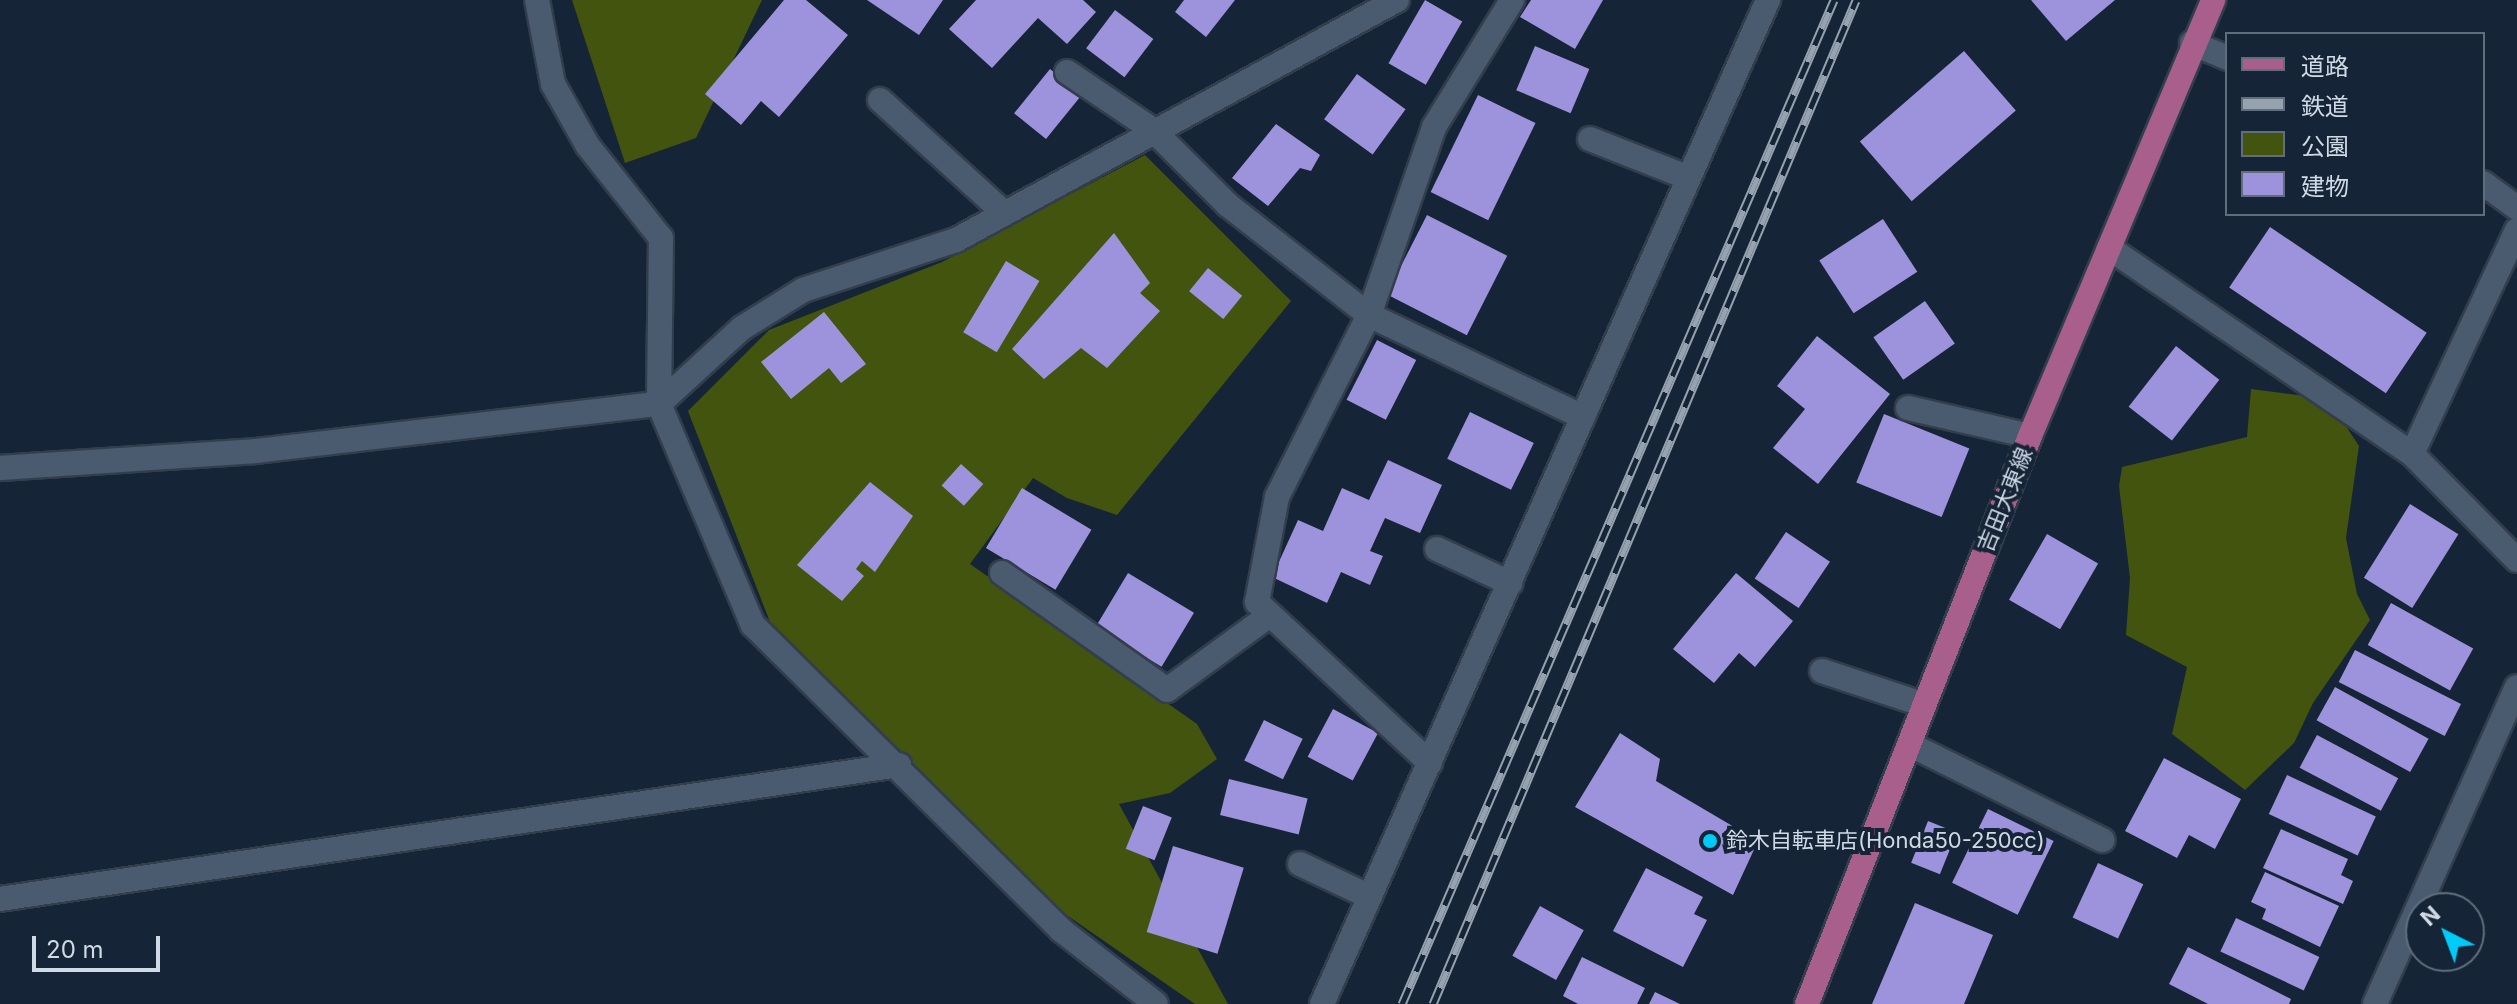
<!DOCTYPE html>
<meta charset="utf-8">
<style>
body{margin:0}
#map{position:relative;width:2517px;height:1004px;overflow:hidden;background:#152436;font-family:Inter,"Noto Sans JP",sans-serif}
div>[style]{position:absolute}
.green>*{inset:0;background:#43540e}
.building>*{inset:0;background:#9d93dc;transform-origin:0 0}
.roads{filter:drop-shadow(2px 0 #333e4d) drop-shadow(-2px 0 #333e4d) drop-shadow(0 2px #333e4d) drop-shadow(0 -2px #333e4d)}
.minor>*{height:24px;margin:-12px;padding:0 12px;transform-origin:12px;border-radius:12px;background:#4a5b70}
.major>*{height:24px;margin:-12px;padding:0 12px;transform-origin:12px;border-radius:12px;background:#a85f8c}
.rail>*{height:9px;margin-top:-4.5px;transform-origin:0;background:repeating-linear-gradient(90deg,#152436 0 18px,#96a2b0 0 36px);box-sizing:border-box;border-block:2px solid #96a2b0}
.dots>*{width:22px;height:22px;translate:-50% -50%;box-sizing:border-box;border:4px solid #152436;border-radius:50%}
span{translate:-50% -50%;white-space:nowrap;text-align:center;line-height:1.15;-webkit-text-stroke:8px #152436;paint-order:stroke}
.street-label{font-size:22px;color:#d0dae6}
.poi-label{font-size:22px;color:#d0dae6}
.left{translate:0 -50%;text-align:left}
.legend{position:absolute;left:2225px;top:32px;width:260px;height:184px;box-sizing:border-box;background:#152436;border:2px solid #606d7c;margin:0;padding:10px 14px;list-style:none;font-size:24px;color:#d0dae6}
.legend li{display:flex;align-items:center;gap:16px;height:40px}
.legend b{width:40px;border:2px solid #606d7c}
.north{position:absolute;left:2405px;top:892px;width:80px;height:80px;box-sizing:border-box;background:#152436;border:2px solid #606d7c;border-radius:50%;rotate:318deg;font-size:22px;font-weight:700;line-height:32px;text-align:center;color:#d0dae6}
.north::after{content:'';display:block;margin:auto;width:28px;height:36px;background:#00cbf8;clip-path:polygon(50% 0,100% 100%,50% 72%,0 100%)}
.scale{position:absolute;left:32px;top:936px;width:128px;height:36px;box-sizing:border-box;border:4px solid #d0dae6;border-top:0;padding-left:10px;font-size:24px;line-height:28px;white-space:nowrap;color:#d0dae6;-webkit-text-stroke:6px #152436;paint-order:stroke}
</style>
<div id="map">
<div class="green">
<i style="clip-path:polygon(572px 0,762px 0,696px 138px,625px 163px)"></i>
<i style="clip-path:polygon(1145px 155px,1291px 301px,1117px 515px,1067px 498px,1033px 478px,970px 564px,1197px 724px,1217px 759px,1170px 793px,1119px 804px,1228px 1004px,1195px 1004px,1042px 898px,770px 622px,688px 411px,769px 330px,942px 262px)"></i>
<i style="clip-path:polygon(2251px 389px,2328px 399px,2359px 446px,2346px 538px,2357px 594px,2370px 620px,2313px 703px,2294px 743px,2245px 790px,2172px 734px,2187px 667px,2126px 635px,2130px 578px,2119px 486px,2122px 467px,2247px 437px)"></i>
</div>
<div class="building">
<i style="clip-path:polygon(784px 0,806px 0,848px 35px,779px 117px,761px 101px,741px 125px,705px 94px)"></i>
<i style="clip-path:polygon(867px 0,943px 0,919px 35px)"></i>
<i style="clip-path:polygon(976px 0,1083px 0,1096px 12px,1067px 44px,1038px 18px,992px 68px,949px 29px)"></i>
<i style="clip-path:polygon(1184px 0,1235px 0,1206px 37px,1175px 12px)"></i>
<i style="left:1425px;top:0;width:43px;height:73px;rotate:30deg"></i>
<i style="clip-path:polygon(1531px 0,1603px 0,1575px 49px,1520px 17px)"></i>
<i style="clip-path:polygon(2031px 0,2115px 0,2066px 41px)"></i>
<i style="left:1115px;top:10px;width:48px;height:48px;rotate:37deg"></i>
<i style="left:1535px;top:46px;width:59px;height:48px;rotate:23deg"></i>
<i style="left:1964px;top:51px;width:79px;height:138px;rotate:49deg"></i>
<i style="left:1050px;top:69px;width:41px;height:57px;rotate:39deg"></i>
<i style="left:1357px;top:74px;width:60px;height:56px;rotate:36deg"></i>
<i style="left:1478px;top:95px;width:64px;height:108px;rotate:26deg"></i>
<i style="clip-path:polygon(1276px 124px,1320px 155px,1311px 171px,1300px 168px,1268px 206px,1232px 178px)"></i>
<i style="left:1427px;top:215px;width:90px;height:89px;rotate:27deg"></i>
<i style="left:1883px;top:219px;width:63px;height:76px;rotate:57deg"></i>
<i style="left:2270px;top:227px;width:189px;height:73px;rotate:34deg"></i>
<i style="clip-path:polygon(1114px 233px,1150px 283px,1140px 293px,1160px 311px,1107px 368px,1081px 348px,1044px 379px,1012px 349px)"></i>
<i style="left:1006px;top:261px;width:39px;height:83px;rotate:31deg"></i>
<i style="left:1208px;top:268px;width:44px;height:30px;rotate:39deg"></i>
<i style="left:1925px;top:301px;width:52px;height:63px;rotate:55deg"></i>
<i style="clip-path:polygon(824px 312px,866px 364px,841px 383px,829px 368px,791px 399px,761px 362px)"></i>
<i style="clip-path:polygon(1817px 336px,1890px 394px,1818px 484px,1773px 448px,1805px 409px,1777px 386px)"></i>
<i style="left:1377px;top:340px;width:44px;height:67px;rotate:27deg"></i>
<i style="left:2176px;top:346px;width:55px;height:77px;rotate:38deg"></i>
<i style="left:1470px;top:412px;width:71px;height:52px;rotate:26deg"></i>
<i style="left:1884px;top:414px;width:92px;height:74px;rotate:22deg"></i>
<i style="clip-path:polygon(1388px 460px,1442px 485px,1420px 533px,1385px 518px,1370px 551px,1383px 556px,1370px 585px,1341px 572px,1327px 603px,1272px 577px,1298px 520px,1323px 531px,1342px 488px,1369px 500px)"></i>
<i style="left:961px;top:464px;width:30px;height:29px;rotate:42deg"></i>
<i style="clip-path:polygon(870px 482px,913px 516px,875px 572px,862px 561px,856px 569px,864px 576px,842px 601px,797px 565px)"></i>
<i style="left:1022px;top:488px;width:81px;height:70px;rotate:31deg"></i>
<i style="left:2410px;top:504px;width:57px;height:87px;rotate:32deg"></i>
<i style="left:1786px;top:532px;width:53px;height:56px;rotate:34deg"></i>
<i style="left:2047px;top:534px;width:59px;height:76px;rotate:30deg"></i>
<i style="left:1128px;top:573px;width:77px;height:63px;rotate:31deg"></i>
<i style="clip-path:polygon(1736px 573px,1793px 621px,1755px 667px,1739px 653px,1714px 683px,1673px 649px)"></i>
<i style="left:2391px;top:603px;width:94px;height:48px;rotate:29deg"></i>
<i style="left:2355px;top:650px;width:119px;height:36px;rotate:27deg"></i>
<i style="left:2335px;top:687px;width:107px;height:38px;rotate:29deg"></i>
<i style="left:1333px;top:709px;width:51px;height:54px;rotate:28deg"></i>
<i style="left:1264px;top:720px;width:43px;height:45px;rotate:26deg"></i>
<i style="clip-path:polygon(1620px 733px,1660px 759px,1656px 781px,1758px 841px,1733px 895px,1575px 807px)"></i>
<i style="left:2317px;top:735px;width:92px;height:37px;rotate:28deg"></i>
<i style="clip-path:polygon(2164px 758px,2241px 799px,2215px 849px,2189px 835px,2177px 858px,2125px 831px)"></i>
<i style="left:2287px;top:775px;width:98px;height:43px;rotate:25deg"></i>
<i style="left:1229px;top:779px;width:81px;height:37px;rotate:14deg"></i>
<i style="left:1143px;top:806px;width:31px;height:46px;rotate:22deg"></i>
<i style="left:1988px;top:809px;width:73px;height:82px;rotate:26deg"></i>
<i style="left:1928px;top:821px;width:31px;height:45px;rotate:22deg"></i>
<i style="clip-path:polygon(2281px 829px,2348px 859px,2341px 875px,2353px 881px,2343px 904px,2263px 868px)"></i>
<i style="left:1173px;top:846px;width:74px;height:90px;rotate:17deg"></i>
<i style="left:2098px;top:863px;width:50px;height:60px;rotate:25deg"></i>
<i style="clip-path:polygon(1646px 868px,1703px 897px,1694px 914px,1707px 920px,1683px 967px,1613px 931px)"></i>
<i style="clip-path:polygon(2265px 872px,2339px 906px,2320px 947px,2262px 919px,2266px 909px,2251px 902px)"></i>
<i style="clip-path:polygon(1915px 903px,1993px 935px,1964px 1004px,1872px 1004px)"></i>
<i style="left:1540px;top:906px;width:50px;height:57px;rotate:29deg"></i>
<i style="left:2236px;top:918px;width:92px;height:37px;rotate:25deg"></i>
<i style="clip-path:polygon(2188px 947px,2291px 999px,2289px 1004px,2208px 1004px,2169px 984px)"></i>
<i style="clip-path:polygon(1582px 957px,1645px 988px,1637px 1004px,1578px 1004px,1563px 996px)"></i>
<i style="clip-path:polygon(1655px 992px,1680px 1004px,1649px 1004px)"></i>
</div>
<div class="roads">
<div class="minor">
<i style="left:537px;top:0;width:86px;rotate:79.2deg"></i>
<i style="left:553px;top:84px;width:71px;rotate:60.6deg"></i>
<i style="left:588px;top:146px;width:117px;rotate:51.6deg"></i>
<i style="left:661px;top:238px;width:166px;rotate:90.7deg"></i>
<i style="left:659px;top:404px;width:240px;rotate:67deg"></i>
<i style="left:753px;top:625px;width:433px;rotate:44.7deg"></i>
<i style="left:1061px;top:930px;width:120px;rotate:37.9deg"></i>
<i style="left:2192px;top:43px;width:38px;rotate:23deg"></i>
<i style="left:1067px;top:72px;width:104px;rotate:34deg"></i>
<i style="left:1153px;top:130px;width:106px;rotate:45deg"></i>
<i style="left:1228px;top:205px;width:179px;rotate:38deg"></i>
<i style="left:1369px;top:315px;width:237px;rotate:25.5deg"></i>
<i style="left:880px;top:100px;width:168px;rotate:42.3deg"></i>
<i style="left:1590px;top:139px;width:106px;rotate:21.5deg"></i>
<i style="left:2483px;top:183px;width:42px;rotate:36.3deg"></i>
<i style="left:2109px;top:248px;width:366px;rotate:34.2deg"></i>
<i style="left:2412px;top:454px;width:149px;rotate:45.3deg"></i>
<i style="left:1908px;top:408px;width:125px;rotate:12.9deg"></i>
<i style="left:2412px;top:454px;width:247px;rotate:-64.9deg"></i>
<i style="left:0;top:468px;width:257px;rotate:-3.8deg"></i>
<i style="left:256px;top:451px;width:406px;rotate:-6.7deg"></i>
<i style="left:659px;top:404px;width:113px;rotate:-42.5deg"></i>
<i style="left:742px;top:328px;width:72px;rotate:-31.9deg"></i>
<i style="left:803px;top:290px;width:161px;rotate:-18.1deg"></i>
<i style="left:956px;top:240px;width:502px;rotate:-28.56deg"></i>
<i style="left:1437px;top:549px;width:81px;rotate:25deg"></i>
<i style="left:1002px;top:573px;width:202px;rotate:35.3deg"></i>
<i style="left:1167px;top:690px;width:127px;rotate:-36.1deg"></i>
<i style="left:1822px;top:671px;width:105px;rotate:18.3deg"></i>
<i style="left:1909px;top:744px;width:216px;rotate:26.4deg"></i>
<i style="left:1430px;top:763px;width:236px;rotate:-137.1deg"></i>
<i style="left:1257px;top:602px;width:107px;rotate:-79.2deg"></i>
<i style="left:1277px;top:497px;width:204px;rotate:-63.2deg"></i>
<i style="left:1369px;top:315px;width:199px;rotate:-70.9deg"></i>
<i style="left:1434px;top:127px;width:149px;rotate:-58.4deg"></i>
<i style="left:1300px;top:864px;width:77px;rotate:25.2deg"></i>
<i style="left:0;top:899px;width:909px;rotate:-8.48deg"></i>
<i style="left:1322px;top:1004px;width:1099px;rotate:-66.05deg"></i>
<i style="left:2375px;top:1004px;width:347px;rotate:-65.9deg"></i>
</div>
<div class="major">
<i style="left:1807px;top:1004px;width:610px;rotate:-68.56deg"></i>
<i style="left:2030px;top:436px;width:473px;rotate:-67.2deg"></i>
</div>
</div>
<div class="rail">
<i style="left:1402px;top:1004px;width:1093px;rotate:-66.72deg"></i>
<i style="left:1433px;top:1004px;width:1089px;rotate:-67.15deg"></i>
</div>
<div class="dots">
<i style="left:1710px;top:841px;background:#00cbf8"></i>
</div>
<div class="street-label">
<span style="left:2005px;top:500px;rotate:-68deg">吉田大東線</span>
</div>
<div class="poi-label">
<span class="left" style="left:1726px;top:841px">鈴木自転車店(Honda50-250cc)</span>
</div>
<ul class="legend">
<li><b style="height:10px;background:#a85f8c"></b>道路</li>
<li><b style="height:10px;background:#96a2b0"></b>鉄道</li>
<li><b style="height:22px;background:#43540e"></b>公園</li>
<li><b style="height:22px;background:#9d93dc"></b>建物</li>
</ul>
<div class="north">N</div>
<div class="scale">20 m</div>
</div>
